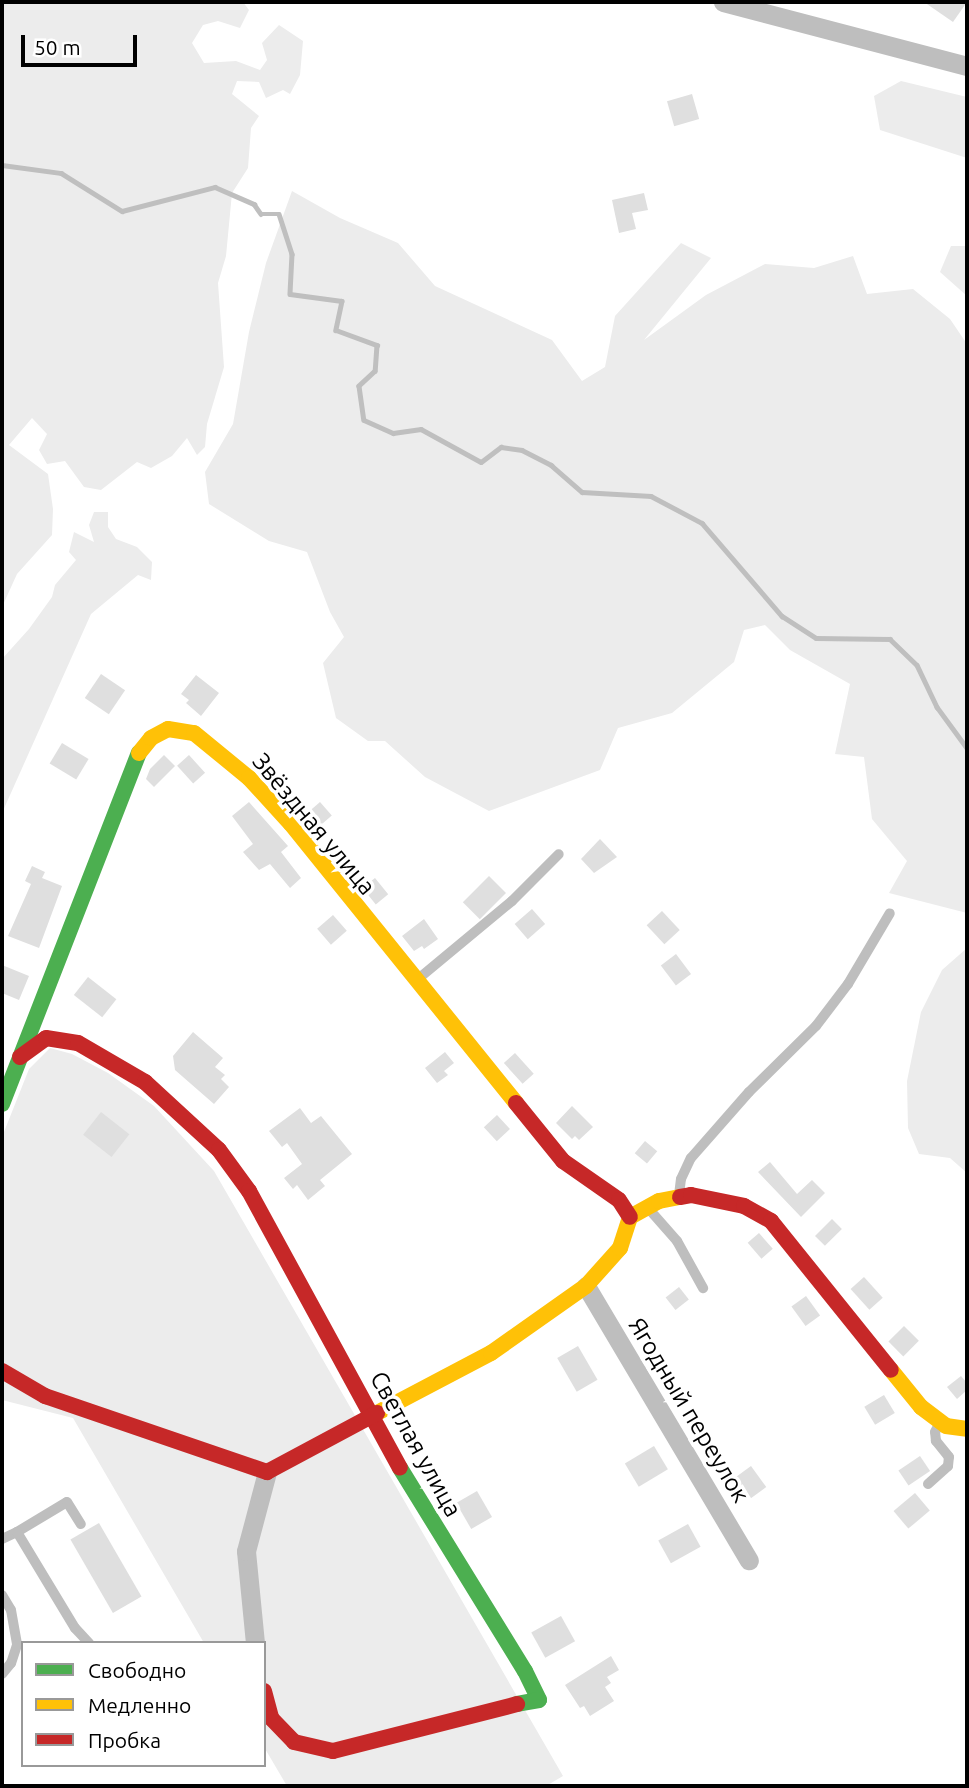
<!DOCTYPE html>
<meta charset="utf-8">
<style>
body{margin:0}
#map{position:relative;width:969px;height:1788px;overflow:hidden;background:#fff;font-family:Ubuntu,sans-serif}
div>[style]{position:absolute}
.green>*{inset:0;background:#ececec}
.stream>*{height:4.5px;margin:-2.25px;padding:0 2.25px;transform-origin:2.25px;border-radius:2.25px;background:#bfbfbf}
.building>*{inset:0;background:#dfdfdf;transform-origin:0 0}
.lane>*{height:10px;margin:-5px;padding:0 5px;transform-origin:5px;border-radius:5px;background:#bebebe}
.street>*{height:19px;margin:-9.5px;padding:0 9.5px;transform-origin:9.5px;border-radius:9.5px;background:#bebebe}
.fast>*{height:16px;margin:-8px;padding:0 8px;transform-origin:8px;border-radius:8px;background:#4caf50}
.slow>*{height:16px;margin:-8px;padding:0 8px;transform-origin:8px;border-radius:8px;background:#ffc107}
.jam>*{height:16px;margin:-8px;padding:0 8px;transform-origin:8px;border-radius:8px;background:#c62828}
span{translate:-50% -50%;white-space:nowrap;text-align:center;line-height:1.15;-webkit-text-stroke:7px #fff;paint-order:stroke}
.street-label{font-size:24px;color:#000}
.frame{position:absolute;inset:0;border:4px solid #000;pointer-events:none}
.legend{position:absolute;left:21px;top:1641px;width:245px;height:126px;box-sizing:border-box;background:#fff;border:2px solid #999;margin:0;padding:9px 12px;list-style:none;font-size:21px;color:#000}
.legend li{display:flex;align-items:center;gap:14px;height:35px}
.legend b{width:35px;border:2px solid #999}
.scale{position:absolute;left:21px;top:35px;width:116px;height:32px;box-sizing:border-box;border:4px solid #000;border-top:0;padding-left:9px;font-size:21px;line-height:24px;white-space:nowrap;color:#000;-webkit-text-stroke:5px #fff;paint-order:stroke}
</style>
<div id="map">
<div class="green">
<i style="clip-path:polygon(2px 2px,243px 2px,249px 10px,240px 28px,218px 21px,203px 25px,192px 43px,204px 63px,236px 61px,260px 70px,267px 60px,262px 43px,279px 25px,303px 41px,300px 75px,290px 94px,283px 90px,266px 98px,259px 82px,237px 81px,232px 94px,259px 116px,251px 128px,248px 168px,232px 193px,226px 256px,218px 283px,224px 367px,207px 424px,205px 447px,197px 455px,187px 438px,172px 456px,151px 468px,137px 462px,101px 490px,84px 487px,65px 461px,47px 464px,39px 450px,47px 434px,32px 418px,9px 445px,48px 474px,53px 509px,52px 535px,17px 574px,2px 607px)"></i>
<i style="clip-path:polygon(901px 81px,967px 97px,967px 158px,880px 130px,874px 96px)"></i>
<i style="clip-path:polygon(292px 191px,340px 218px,398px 243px,435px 286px,552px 340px,582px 381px,605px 367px,615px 316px,681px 243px,711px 258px,644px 340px,706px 295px,765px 264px,814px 268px,853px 256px,867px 294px,913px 289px,950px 319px,967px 344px,967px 913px,889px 893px,907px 861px,872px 819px,864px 757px,835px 754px,850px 684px,790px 650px,765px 625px,744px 630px,734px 662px,672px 713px,618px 728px,600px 770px,489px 811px,425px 777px,385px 741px,368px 741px,336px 718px,323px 663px,344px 637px,330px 612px,307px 552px,269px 541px,209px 504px,205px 472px,233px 424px,249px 332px,266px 263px)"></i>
<i style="clip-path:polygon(951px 246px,967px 246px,967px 296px,940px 272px)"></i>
<i style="clip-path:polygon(94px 512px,108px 512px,108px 527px,116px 539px,137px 547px,152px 562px,151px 580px,138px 575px,91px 614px,2px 813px,2px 659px,29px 629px,52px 597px,55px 585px,76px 560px,69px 552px,74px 532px,94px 542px,89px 525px)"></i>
<i style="clip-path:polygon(967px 948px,967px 1173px,950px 1158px,919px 1154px,908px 1128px,907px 1081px,921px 1012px,942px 970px)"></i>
<i style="clip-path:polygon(50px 1048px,72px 1054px,108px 1073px,154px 1106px,214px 1171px,563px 1776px,546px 1786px,287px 1786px,264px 1747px,264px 1643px,204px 1643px,73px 1418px,2px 1400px,2px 1137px,29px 1069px)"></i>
</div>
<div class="stream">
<i style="left:2px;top:165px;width:60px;rotate:7.7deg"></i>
<i style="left:61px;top:173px;width:72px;rotate:31.9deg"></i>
<i style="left:122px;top:211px;width:96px;rotate:-14.5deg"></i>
<i style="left:215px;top:187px;width:43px;rotate:23.6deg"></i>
<i style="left:254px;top:204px;width:12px;rotate:55deg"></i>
<i style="left:261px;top:214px;width:18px"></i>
<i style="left:279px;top:214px;width:42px;rotate:72deg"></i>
<i style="left:292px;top:254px;width:40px;rotate:92.9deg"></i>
<i style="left:290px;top:294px;width:52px;rotate:7.7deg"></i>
<i style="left:342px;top:301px;width:30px;rotate:102deg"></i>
<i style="left:336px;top:330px;width:44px;rotate:20.1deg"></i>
<i style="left:377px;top:345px;width:26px;rotate:94deg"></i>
<i style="left:375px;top:371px;width:22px;rotate:137deg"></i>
<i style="left:359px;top:386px;width:34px;rotate:82deg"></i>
<i style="left:364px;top:420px;width:32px;rotate:24deg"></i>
<i style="left:393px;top:433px;width:28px;rotate:-8deg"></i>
<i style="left:421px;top:429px;width:68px;rotate:28.8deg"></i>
<i style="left:481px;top:462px;width:25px;rotate:-37deg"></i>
<i style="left:501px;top:447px;width:21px;rotate:8deg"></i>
<i style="left:522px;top:450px;width:33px;rotate:27deg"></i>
<i style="left:551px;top:465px;width:41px;rotate:41.1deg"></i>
<i style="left:582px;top:492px;width:69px;rotate:3.3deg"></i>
<i style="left:651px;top:496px;width:58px;rotate:27.9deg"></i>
<i style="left:702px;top:523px;width:123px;rotate:49.3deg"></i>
<i style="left:782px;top:616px;width:40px;rotate:32.9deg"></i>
<i style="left:816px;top:638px;width:74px;rotate:0.8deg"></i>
<i style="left:890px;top:639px;width:37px;rotate:44deg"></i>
<i style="left:917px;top:665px;width:47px;rotate:64.5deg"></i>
<i style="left:937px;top:707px;width:51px;rotate:53.8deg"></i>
</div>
<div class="building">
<i style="clip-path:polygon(924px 2px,967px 2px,953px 22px)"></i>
<i style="left:692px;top:94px;width:26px;height:26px;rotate:74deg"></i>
<i style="clip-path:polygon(644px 193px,648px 210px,632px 213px,636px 229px,619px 233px,612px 200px)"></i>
<i style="left:101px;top:674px;width:29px;height:29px;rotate:34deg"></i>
<i style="clip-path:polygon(196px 675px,219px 693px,201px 716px,186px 703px,189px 700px,181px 694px)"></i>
<i style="left:62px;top:743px;width:31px;height:24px;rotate:31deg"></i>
<i style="clip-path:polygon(164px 755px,175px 766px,154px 787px,146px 779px,150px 769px)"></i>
<i style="left:189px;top:755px;width:24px;height:16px;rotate:48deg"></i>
<i style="clip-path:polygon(249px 802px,288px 846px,281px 852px,301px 878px,290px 888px,270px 864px,259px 870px,243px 852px,253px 844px,232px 816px)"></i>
<i style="left:320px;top:802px;width:18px;height:21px;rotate:49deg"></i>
<i style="clip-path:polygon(600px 839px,617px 857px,594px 873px,581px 859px)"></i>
<i style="clip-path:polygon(32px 866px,45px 872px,42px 878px,62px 886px,39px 948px,8px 936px,31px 884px,25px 881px)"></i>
<i style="left:489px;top:876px;width:24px;height:37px;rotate:45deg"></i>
<i style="left:375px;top:878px;width:21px;height:16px;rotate:51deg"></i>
<i style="left:532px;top:909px;width:20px;height:23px;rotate:49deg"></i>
<i style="left:662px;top:911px;width:26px;height:21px;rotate:47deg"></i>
<i style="left:333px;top:915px;width:21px;height:21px;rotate:49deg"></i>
<i style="clip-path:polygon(424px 919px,438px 939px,424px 949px,422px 946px,414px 951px,402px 936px)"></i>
<i style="left:676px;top:954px;width:25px;height:19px;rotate:53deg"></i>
<i style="clip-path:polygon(2px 965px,29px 976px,19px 1000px,2px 993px)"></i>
<i style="left:88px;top:977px;width:36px;height:23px;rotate:38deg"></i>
<i style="clip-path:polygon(193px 1032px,223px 1058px,215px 1067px,225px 1075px,221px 1079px,229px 1087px,214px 1104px,175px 1070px,173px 1056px)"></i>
<i style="clip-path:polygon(445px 1052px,454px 1063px,444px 1071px,448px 1075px,437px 1083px,425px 1068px)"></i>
<i style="left:515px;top:1053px;width:28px;height:15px;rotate:48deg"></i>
<i style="clip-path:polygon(572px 1106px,593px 1127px,579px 1140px,575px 1136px,572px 1139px,556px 1123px)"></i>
<i style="clip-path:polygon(300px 1108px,311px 1123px,321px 1116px,352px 1154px,320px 1180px,325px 1186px,308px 1200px,297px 1185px,293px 1189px,284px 1178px,302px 1164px,287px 1143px,282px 1147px,269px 1131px)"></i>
<i style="left:101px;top:1112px;width:36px;height:29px;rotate:38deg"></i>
<i style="left:497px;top:1115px;width:19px;height:18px;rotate:47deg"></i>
<i style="left:645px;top:1141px;width:16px;height:16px;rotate:40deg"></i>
<i style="clip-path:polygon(770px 1162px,797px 1194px,812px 1180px,825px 1193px,801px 1217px,758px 1172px)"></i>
<i style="left:832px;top:1219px;width:14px;height:24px;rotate:45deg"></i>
<i style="left:759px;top:1233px;width:21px;height:15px;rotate:49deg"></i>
<i style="left:864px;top:1277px;width:28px;height:18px;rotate:48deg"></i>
<i style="left:679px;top:1287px;width:16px;height:17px;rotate:52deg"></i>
<i style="left:806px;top:1296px;width:24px;height:18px;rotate:54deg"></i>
<i style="left:904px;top:1326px;width:21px;height:22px;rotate:45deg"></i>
<i style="left:578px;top:1346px;width:39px;height:24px;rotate:60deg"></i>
<i style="clip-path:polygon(961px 1376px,967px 1383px,967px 1390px,957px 1399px,947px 1387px)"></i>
<i style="left:884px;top:1395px;width:21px;height:23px;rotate:59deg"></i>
<i style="left:654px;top:1446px;width:27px;height:34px;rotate:59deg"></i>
<i style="left:920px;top:1456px;width:18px;height:26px;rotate:56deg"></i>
<i style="left:751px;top:1466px;width:26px;height:22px;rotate:54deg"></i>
<i style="left:477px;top:1491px;width:30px;height:24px;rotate:60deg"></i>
<i style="left:915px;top:1493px;width:23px;height:28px;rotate:50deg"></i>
<i style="left:99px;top:1523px;width:85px;height:33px;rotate:60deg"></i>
<i style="left:688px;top:1524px;width:26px;height:34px;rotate:61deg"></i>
<i style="left:561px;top:1616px;width:29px;height:34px;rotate:61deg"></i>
<i style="clip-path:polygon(611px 1656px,619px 1670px,607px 1677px,611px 1683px,605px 1687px,614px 1701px,590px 1716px,584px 1706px,580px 1708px,565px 1685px)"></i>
</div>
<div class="lane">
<i style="left:418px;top:979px;width:122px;rotate:-39.7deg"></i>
<i style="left:512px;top:901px;width:66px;rotate:-45deg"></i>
<i style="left:679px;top:1195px;width:16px;rotate:-83deg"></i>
<i style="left:681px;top:1179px;width:23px;rotate:-65deg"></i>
<i style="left:691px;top:1158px;width:88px;rotate:-48.7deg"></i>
<i style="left:749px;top:1092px;width:94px;rotate:-44.6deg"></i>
<i style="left:816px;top:1026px;width:53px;rotate:-52.7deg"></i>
<i style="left:848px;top:984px;width:82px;rotate:-59.4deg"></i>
<i style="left:648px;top:1208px;width:44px;rotate:48.7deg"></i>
<i style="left:677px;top:1241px;width:54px;rotate:61deg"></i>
<i style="left:928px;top:1484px;width:27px;rotate:-42deg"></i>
<i style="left:948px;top:1466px;width:9px;rotate:-84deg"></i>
<i style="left:949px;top:1457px;width:21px;rotate:-129deg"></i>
<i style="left:936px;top:1441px;width:9px;rotate:-96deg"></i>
<i style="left:935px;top:1432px;width:11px;rotate:-63deg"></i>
<i style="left:17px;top:1532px;width:58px;rotate:-31deg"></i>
<i style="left:67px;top:1502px;width:26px;rotate:58deg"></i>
<i style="left:2px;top:1539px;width:17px;rotate:-25deg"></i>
<i style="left:17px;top:1532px;width:112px;rotate:58.9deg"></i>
<i style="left:75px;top:1628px;width:21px;rotate:47deg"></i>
<i style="left:2px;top:1595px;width:17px;rotate:59deg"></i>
<i style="left:11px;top:1610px;width:36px;rotate:80deg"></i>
<i style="left:17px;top:1645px;width:19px;rotate:108deg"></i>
<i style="left:11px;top:1663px;width:14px;rotate:129deg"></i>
</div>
<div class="street">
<i style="left:723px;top:2px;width:252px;rotate:14.7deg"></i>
<i style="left:586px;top:1286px;width:319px;rotate:59.3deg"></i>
<i style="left:255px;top:1643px;width:92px;rotate:-95.6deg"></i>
<i style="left:246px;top:1551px;width:82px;rotate:-75.1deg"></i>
</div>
<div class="fast">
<i style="left:2px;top:1104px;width:377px;rotate:-68.7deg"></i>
<i style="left:400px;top:1468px;width:238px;rotate:58.4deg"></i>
<i style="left:525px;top:1671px;width:32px;rotate:64deg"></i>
<i style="left:539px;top:1700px;width:22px;rotate:170deg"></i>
</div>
<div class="slow">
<i style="left:139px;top:753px;width:19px;rotate:-51deg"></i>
<i style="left:151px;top:738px;width:19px;rotate:-28deg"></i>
<i style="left:168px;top:729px;width:26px;rotate:9deg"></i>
<i style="left:194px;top:733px;width:71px;rotate:39.3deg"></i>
<i style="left:249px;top:778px;width:62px;rotate:47.6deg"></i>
<i style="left:291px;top:824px;width:358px;rotate:51.1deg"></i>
<i style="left:891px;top:1370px;width:48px;rotate:51deg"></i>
<i style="left:921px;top:1407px;width:31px;rotate:37deg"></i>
<i style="left:946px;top:1426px;width:21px;rotate:8deg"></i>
<i style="left:377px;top:1413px;width:129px;rotate:-27.8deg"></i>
<i style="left:491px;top:1353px;width:116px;rotate:-35.2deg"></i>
<i style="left:586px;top:1286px;width:51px;rotate:-48.2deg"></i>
<i style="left:620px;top:1248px;width:33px;rotate:-72deg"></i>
<i style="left:630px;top:1217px;width:33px;rotate:-29deg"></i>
<i style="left:659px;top:1201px;width:21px;rotate:-11deg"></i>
</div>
<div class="jam">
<i style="left:20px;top:1057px;width:32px;rotate:-36deg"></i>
<i style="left:46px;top:1038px;width:32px;rotate:9deg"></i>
<i style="left:78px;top:1043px;width:78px;rotate:30.2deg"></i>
<i style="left:145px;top:1082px;width:100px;rotate:42.6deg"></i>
<i style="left:219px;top:1150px;width:51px;rotate:53.8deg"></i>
<i style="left:249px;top:1191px;width:315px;rotate:61.4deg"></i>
<i style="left:516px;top:1103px;width:75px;rotate:51deg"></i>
<i style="left:563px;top:1161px;width:68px;rotate:34.9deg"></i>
<i style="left:619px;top:1200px;width:20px;rotate:57deg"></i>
<i style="left:680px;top:1197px;width:11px;rotate:-10deg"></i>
<i style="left:691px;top:1195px;width:54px;rotate:11.7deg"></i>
<i style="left:744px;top:1206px;width:31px;rotate:29deg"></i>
<i style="left:771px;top:1221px;width:191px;rotate:51.2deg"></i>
<i style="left:2px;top:1371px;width:50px;rotate:30.2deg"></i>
<i style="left:45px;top:1396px;width:235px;rotate:18.9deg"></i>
<i style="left:267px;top:1472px;width:125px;rotate:-28.2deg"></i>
<i style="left:264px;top:1691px;width:28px;rotate:75deg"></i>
<i style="left:271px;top:1718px;width:33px;rotate:46deg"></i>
<i style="left:294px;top:1742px;width:40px;rotate:13deg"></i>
<i style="left:333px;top:1751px;width:190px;rotate:-14.3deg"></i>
</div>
<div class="street-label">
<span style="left:314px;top:824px;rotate:50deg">Звёздная улица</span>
<span style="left:689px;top:1410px;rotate:59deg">Ягодный переулок</span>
<span style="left:416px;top:1444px;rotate:61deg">Светлая улица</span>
</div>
<div class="frame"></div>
<ul class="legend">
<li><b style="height:9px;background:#4caf50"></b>Свободно</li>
<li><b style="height:9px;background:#ffc107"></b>Медленно</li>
<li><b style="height:9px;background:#c62828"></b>Пробка</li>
</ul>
<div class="scale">50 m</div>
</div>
